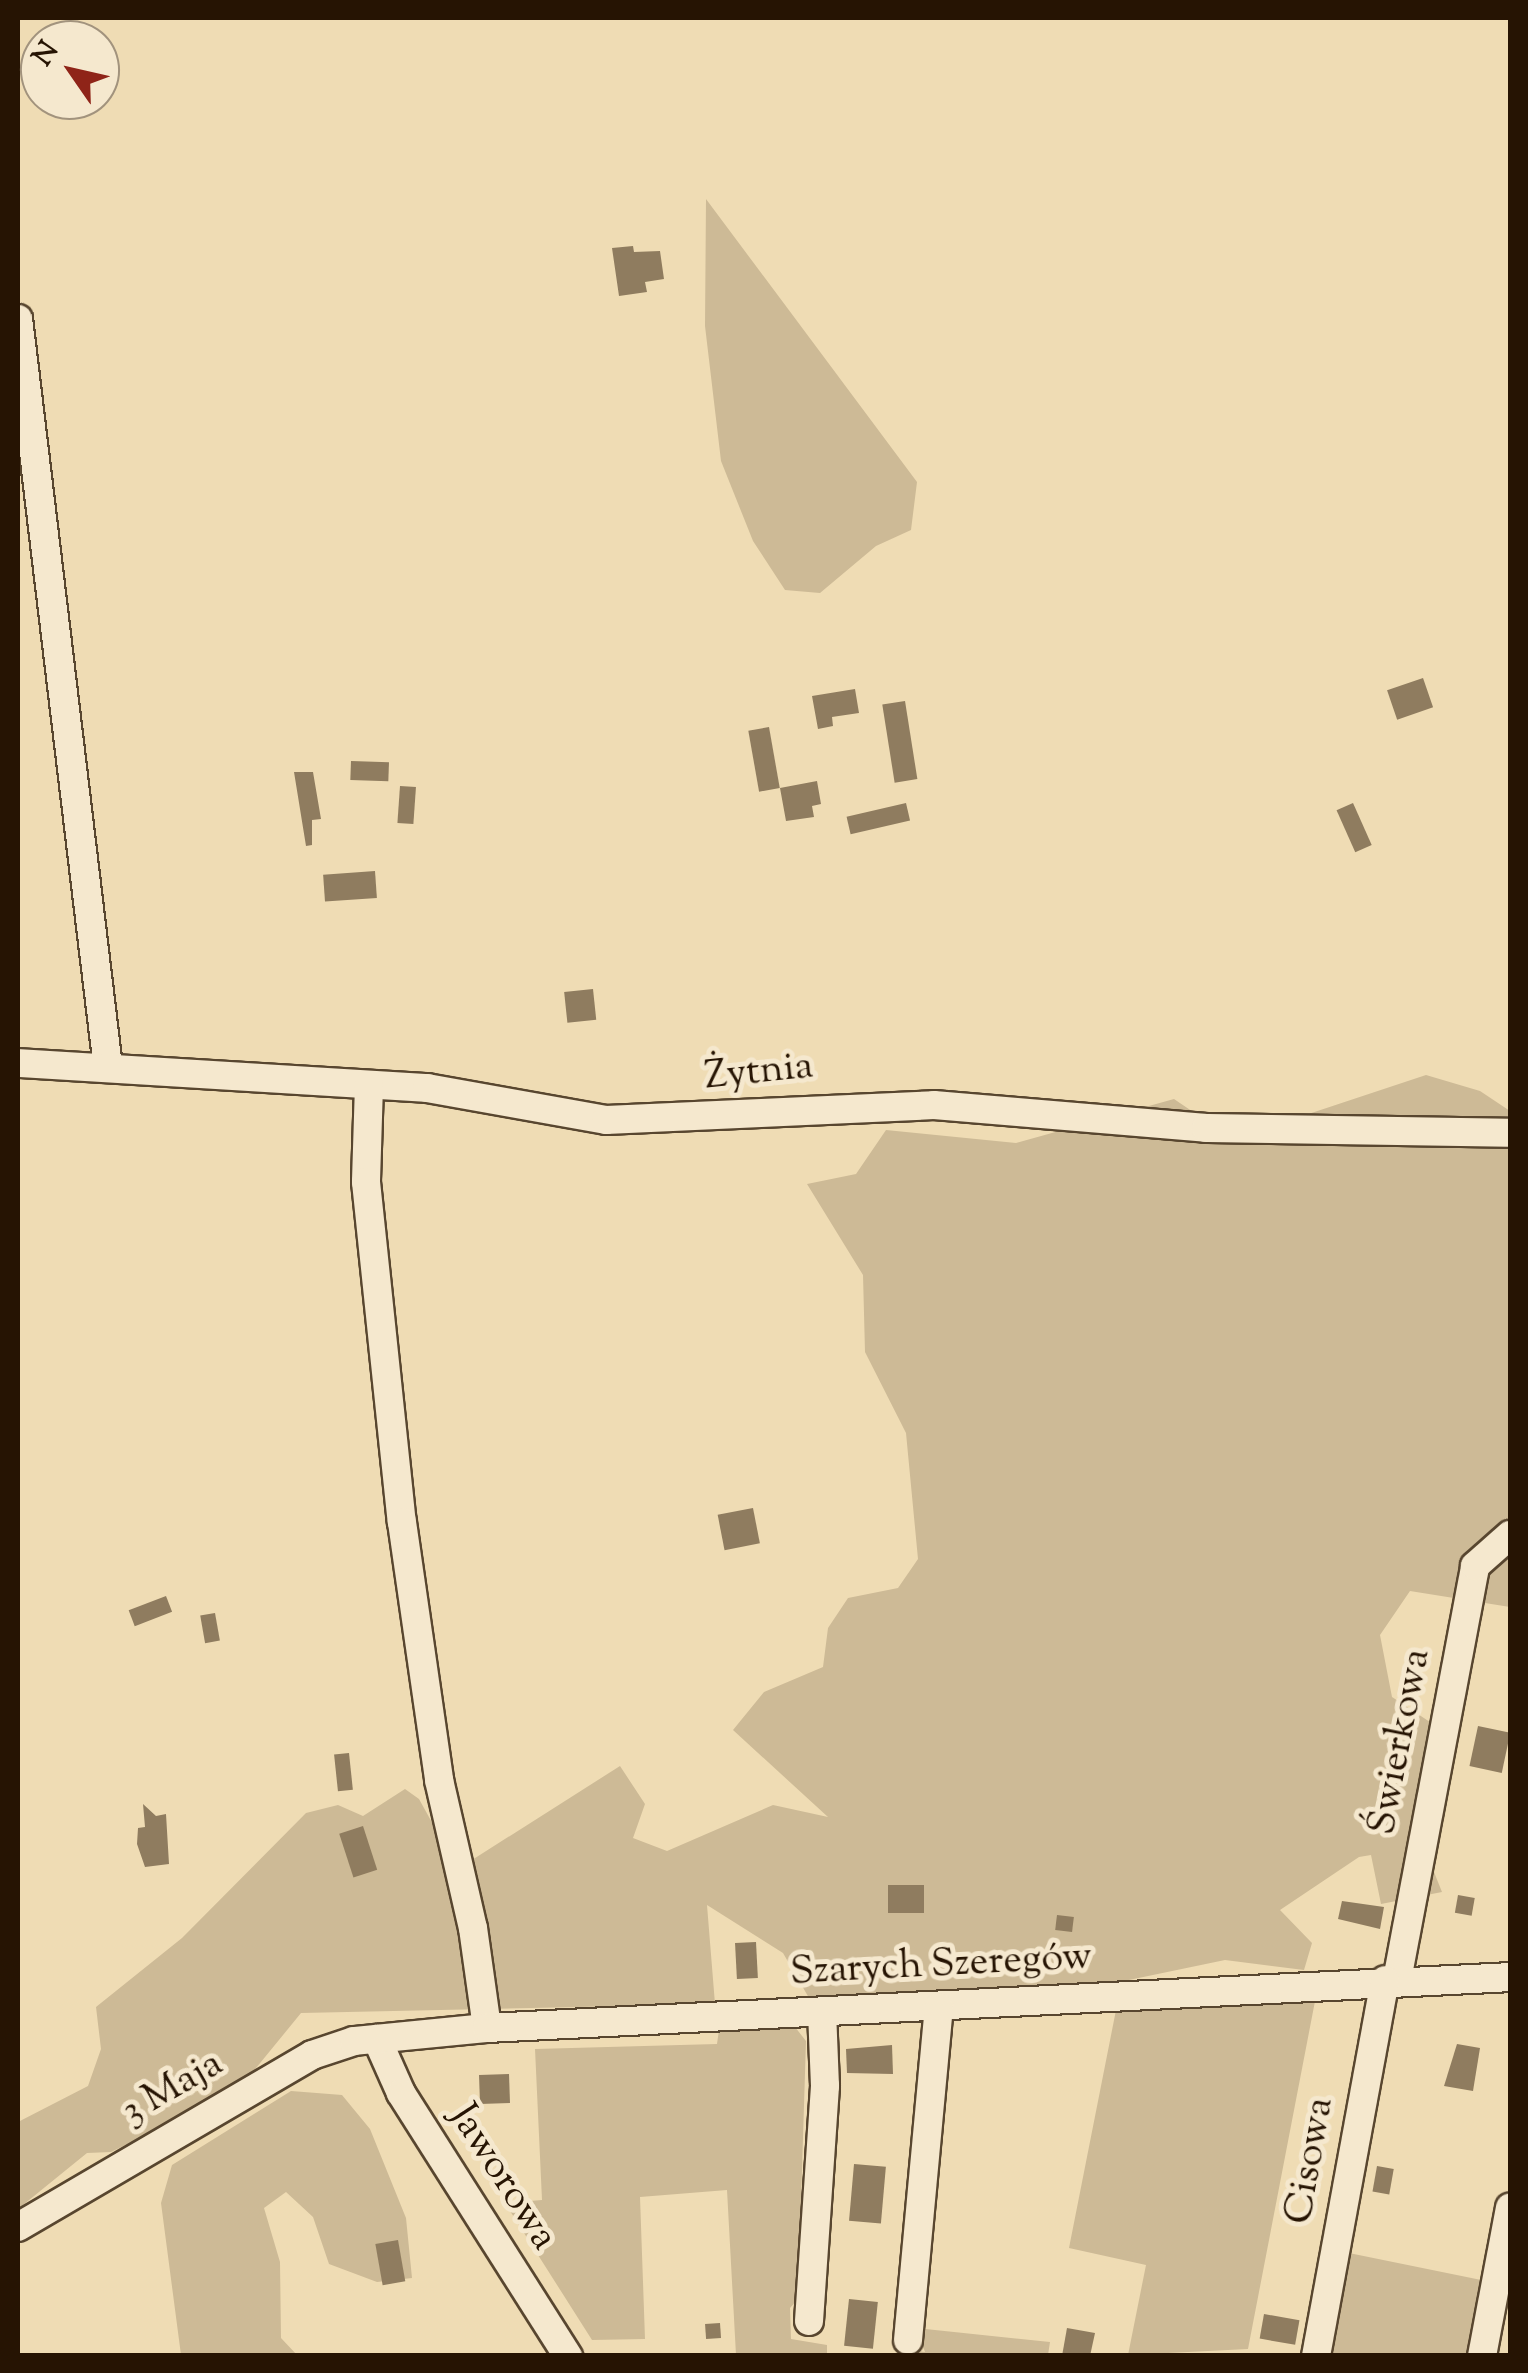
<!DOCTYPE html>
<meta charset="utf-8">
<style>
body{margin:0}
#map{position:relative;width:1528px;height:2373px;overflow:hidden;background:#efdcb4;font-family:"Sorts Mill Goudy",serif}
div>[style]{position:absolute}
.green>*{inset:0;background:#cdba96}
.building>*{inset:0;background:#8f7c5f;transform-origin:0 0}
.roads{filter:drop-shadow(2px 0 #58462f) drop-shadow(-2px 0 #58462f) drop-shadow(0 2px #58462f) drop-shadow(0 -2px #58462f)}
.minor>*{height:28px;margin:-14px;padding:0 14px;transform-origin:14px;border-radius:14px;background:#f5e8ce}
span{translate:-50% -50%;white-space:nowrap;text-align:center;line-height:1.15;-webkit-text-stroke:10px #f5e8ce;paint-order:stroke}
.street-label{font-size:40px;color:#261403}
.frame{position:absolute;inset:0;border:20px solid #261403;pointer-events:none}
.north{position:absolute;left:20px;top:20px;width:100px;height:100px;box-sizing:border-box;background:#f5e8ce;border:2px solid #a2937d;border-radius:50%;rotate:304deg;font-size:28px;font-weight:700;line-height:40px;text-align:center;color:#261403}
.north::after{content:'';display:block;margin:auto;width:35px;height:45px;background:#8f2418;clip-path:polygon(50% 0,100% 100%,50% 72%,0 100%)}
</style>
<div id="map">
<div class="green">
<i style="clip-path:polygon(706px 199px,917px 482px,911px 530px,876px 546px,820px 593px,785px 590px,753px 541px,721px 461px,705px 326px)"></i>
<i style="clip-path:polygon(1426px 1075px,1480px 1091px,1510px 1111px,1510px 1607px,1410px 1591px,1380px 1635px,1392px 1697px,1436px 1726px,1418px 1832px,1442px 1892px,1381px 1904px,1371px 1855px,1359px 1857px,1280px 1910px,1312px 1943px,1304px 1970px,1225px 1960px,1100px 1986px,809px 1998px,783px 1953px,707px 1905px,715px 2004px,301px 2013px,239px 2089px,111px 2152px,87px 2153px,18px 2209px,18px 2122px,88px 2086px,101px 2049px,96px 2007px,182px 1938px,306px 1813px,338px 1805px,363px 1816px,405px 1789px,419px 1799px,450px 1855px,472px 1860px,620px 1766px,645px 1804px,633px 1838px,667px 1851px,773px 1805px,828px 1817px,733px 1730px,764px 1692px,823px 1667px,828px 1628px,848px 1598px,898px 1588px,918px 1559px,906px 1433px,865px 1352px,863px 1275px,807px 1184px,856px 1174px,886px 1130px,1016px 1143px,1174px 1099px,1233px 1139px)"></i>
<i style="clip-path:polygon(1316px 1996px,1248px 2349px,1128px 2355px,1146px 2265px,1069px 2248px,1117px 2005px)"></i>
<i style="clip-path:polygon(795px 2027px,806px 2041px,798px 2299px,790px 2308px,791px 2339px,827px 2345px,827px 2355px,736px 2355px,727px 2190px,640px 2197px,645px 2339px,592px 2340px,505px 2203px,542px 2200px,535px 2049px,717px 2044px,719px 2030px)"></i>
<i style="clip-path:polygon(291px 2091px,342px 2095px,370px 2129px,406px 2218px,412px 2278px,377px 2282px,329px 2264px,313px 2217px,286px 2192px,264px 2208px,280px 2262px,281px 2338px,297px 2355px,181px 2355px,161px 2203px,172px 2165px)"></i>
<i style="clip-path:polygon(1344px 2252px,1491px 2282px,1475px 2355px,1324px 2356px)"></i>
<i style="clip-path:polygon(916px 2328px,1050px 2342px,1048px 2355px,898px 2356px,898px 2349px,925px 2352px)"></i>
</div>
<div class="building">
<i style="clip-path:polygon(633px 246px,634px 252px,660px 251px,664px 279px,645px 282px,647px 292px,619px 296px,612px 248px)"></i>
<i style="left:1423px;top:678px;width:31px;height:38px;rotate:71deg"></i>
<i style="clip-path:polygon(855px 689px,859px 713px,832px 717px,833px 726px,818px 729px,812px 696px)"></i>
<i style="left:905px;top:701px;width:79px;height:23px;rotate:81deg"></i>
<i style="left:769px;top:727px;width:62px;height:21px;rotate:80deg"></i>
<i style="left:351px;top:761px;width:38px;height:19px;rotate:2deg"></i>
<i style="clip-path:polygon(294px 772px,313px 772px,321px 819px,312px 820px,312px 845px,306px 846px)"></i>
<i style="clip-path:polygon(817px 781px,821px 804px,812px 806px,814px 817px,786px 821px,780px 788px)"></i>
<i style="left:400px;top:786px;width:16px;height:37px;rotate:4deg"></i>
<i style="left:906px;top:803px;width:18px;height:61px;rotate:77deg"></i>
<i style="left:1353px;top:803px;width:46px;height:18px;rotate:66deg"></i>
<i style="left:375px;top:871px;width:27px;height:52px;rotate:86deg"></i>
<i style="left:593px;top:989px;width:31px;height:29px;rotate:84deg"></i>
<i style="left:753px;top:1508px;width:36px;height:36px;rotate:79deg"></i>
<i style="left:166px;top:1596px;width:17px;height:40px;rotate:69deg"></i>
<i style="left:215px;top:1613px;width:28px;height:15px;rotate:80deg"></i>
<i style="left:1478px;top:1726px;width:33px;height:41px;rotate:12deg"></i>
<i style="left:349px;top:1753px;width:37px;height:15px;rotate:84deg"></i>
<i style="clip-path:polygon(143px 1804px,156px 1816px,166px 1814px,169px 1864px,145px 1867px,137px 1844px,138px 1828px,145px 1827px)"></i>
<i style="left:363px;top:1826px;width:46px;height:25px;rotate:72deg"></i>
<i style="left:924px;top:1885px;width:28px;height:36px;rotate:90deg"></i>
<i style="left:1458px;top:1895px;width:17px;height:18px;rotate:10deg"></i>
<i style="clip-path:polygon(1342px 1901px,1384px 1907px,1380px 1929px,1338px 1919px)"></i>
<i style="left:1057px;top:1915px;width:17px;height:15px;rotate:7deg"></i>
<i style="left:756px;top:1942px;width:36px;height:21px;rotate:87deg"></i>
<i style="clip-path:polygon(1457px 2044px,1480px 2048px,1473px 2091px,1444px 2086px)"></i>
<i style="clip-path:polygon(892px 2045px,893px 2074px,847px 2073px,846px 2049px)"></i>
<i style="left:509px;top:2074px;width:29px;height:30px;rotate:88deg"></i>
<i style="left:854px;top:2164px;width:32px;height:57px;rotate:5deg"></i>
<i style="left:1377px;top:2166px;width:17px;height:26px;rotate:10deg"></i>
<i style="left:398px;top:2240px;width:42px;height:23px;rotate:80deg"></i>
<i style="left:849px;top:2299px;width:29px;height:47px;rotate:6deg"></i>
<i style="left:1264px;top:2314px;width:36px;height:25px;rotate:10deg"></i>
<i style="left:720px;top:2323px;width:15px;height:15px;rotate:86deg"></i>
<i style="clip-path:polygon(1067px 2328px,1095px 2333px,1090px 2356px,1062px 2356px)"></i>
</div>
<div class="roads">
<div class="minor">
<i style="left:18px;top:319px;width:753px;rotate:83.14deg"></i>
<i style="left:18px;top:1063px;width:410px;rotate:3.5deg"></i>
<i style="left:427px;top:1088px;width:182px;rotate:10.1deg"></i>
<i style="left:606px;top:1120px;width:328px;rotate:-2.6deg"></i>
<i style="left:934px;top:1105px;width:273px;rotate:4.8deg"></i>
<i style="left:1206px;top:1128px;width:304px;rotate:0.9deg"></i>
<i style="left:369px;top:1085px;width:97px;rotate:91.8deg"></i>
<i style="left:366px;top:1182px;width:342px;rotate:84deg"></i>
<i style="left:402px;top:1522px;width:261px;rotate:81.8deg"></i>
<i style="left:439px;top:1780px;width:152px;rotate:77.1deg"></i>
<i style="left:473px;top:1928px;width:101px;rotate:82deg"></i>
<i style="left:1397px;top:1980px;width:421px;rotate:-79.3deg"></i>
<i style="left:1475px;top:1566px;width:47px;rotate:-41.5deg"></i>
<i style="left:377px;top:2039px;width:59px;rotate:66deg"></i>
<i style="left:401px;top:2093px;width:312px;rotate:57.6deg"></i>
<i style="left:18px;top:2227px;width:341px;rotate:-30.3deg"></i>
<i style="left:312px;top:2055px;width:44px;rotate:-18.4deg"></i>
<i style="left:354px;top:2041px;width:134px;rotate:-5.6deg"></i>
<i style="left:487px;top:2028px;width:1024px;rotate:-2.85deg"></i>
<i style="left:809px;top:2321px;width:236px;rotate:-86.1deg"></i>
<i style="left:825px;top:2086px;width:74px;rotate:-92.3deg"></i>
<i style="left:908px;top:2340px;width:334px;rotate:-84.7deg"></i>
<i style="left:1316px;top:2356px;width:382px;rotate:-79.6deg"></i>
<i style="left:1482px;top:2356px;width:151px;rotate:-79.3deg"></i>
</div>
</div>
<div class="street-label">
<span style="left:759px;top:1073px;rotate:-6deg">Żytnia</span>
<span style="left:1401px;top:1742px;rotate:-79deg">Świerkowa</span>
<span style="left:941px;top:1966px;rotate:-3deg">Szarych Szeregów</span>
<span style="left:173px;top:2089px;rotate:-30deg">3 Maja</span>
<span style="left:1311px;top:2161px;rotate:-80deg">Cisowa</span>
<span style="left:502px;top:2178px;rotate:57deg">Jaworowa</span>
</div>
<div class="frame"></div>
<div class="north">N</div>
</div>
